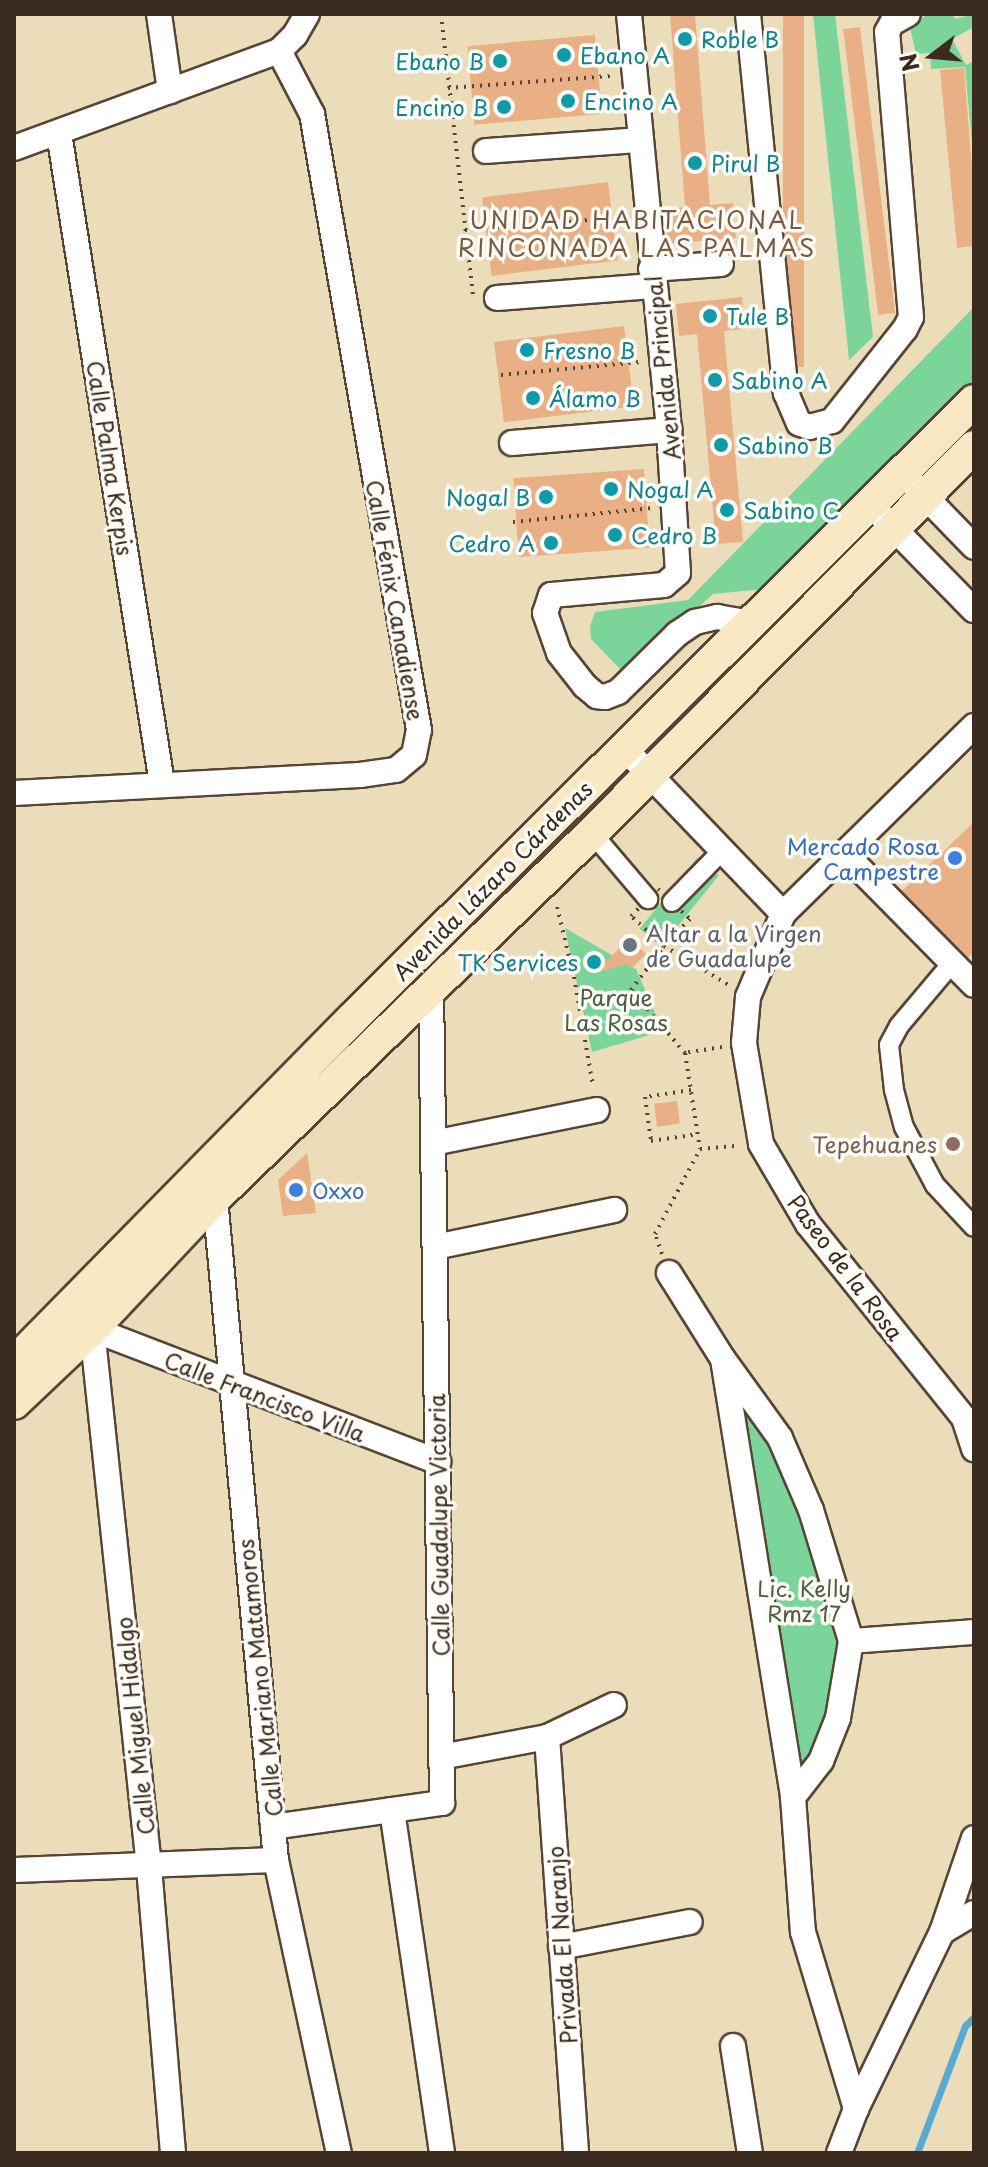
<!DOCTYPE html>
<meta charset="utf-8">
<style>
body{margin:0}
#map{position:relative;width:988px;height:2167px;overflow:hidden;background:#ecddba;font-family:"Playpen Sans",sans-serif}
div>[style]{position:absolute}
.green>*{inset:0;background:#7bd499;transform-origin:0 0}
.stream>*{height:7px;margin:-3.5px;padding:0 3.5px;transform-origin:3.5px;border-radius:3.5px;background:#58aad3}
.building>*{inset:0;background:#eab085;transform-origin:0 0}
.path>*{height:4px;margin-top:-2px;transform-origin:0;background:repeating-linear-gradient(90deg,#564535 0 2px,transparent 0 8px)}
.roads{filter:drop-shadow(2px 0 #564535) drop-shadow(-2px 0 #564535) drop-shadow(0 2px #564535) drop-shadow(0 -2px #564535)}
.pedestrian>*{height:18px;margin:-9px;padding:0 9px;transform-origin:9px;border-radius:9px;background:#fff}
.minor>*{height:24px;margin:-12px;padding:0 12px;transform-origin:12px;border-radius:12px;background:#fff}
.secondary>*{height:32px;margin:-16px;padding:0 16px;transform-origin:16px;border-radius:16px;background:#f8e8c3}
.dots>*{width:22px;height:22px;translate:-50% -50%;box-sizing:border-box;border:4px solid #fdfcf7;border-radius:50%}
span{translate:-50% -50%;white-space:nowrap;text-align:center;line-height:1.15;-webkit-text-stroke:7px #fdfcf7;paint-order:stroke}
.culture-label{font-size:22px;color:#0d838f}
.left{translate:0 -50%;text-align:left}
.right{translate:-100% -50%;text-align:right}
.street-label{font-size:22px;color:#3b2a1e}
.shop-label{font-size:22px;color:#366cbe}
.worship-label{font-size:22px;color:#5b616d}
.park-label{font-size:22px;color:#4e5d43}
.education-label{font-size:22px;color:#785e54}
.neighbourhood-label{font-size:24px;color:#785942;letter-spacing:2px}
.frame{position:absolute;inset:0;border:16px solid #3b2a1e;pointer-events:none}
.north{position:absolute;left:892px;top:16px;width:80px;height:80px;-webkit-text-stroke:6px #fdfcf7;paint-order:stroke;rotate:254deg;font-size:22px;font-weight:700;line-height:32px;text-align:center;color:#3b2a1e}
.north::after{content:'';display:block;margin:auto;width:28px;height:36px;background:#3b2a1e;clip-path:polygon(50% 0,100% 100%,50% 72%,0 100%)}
</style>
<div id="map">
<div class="green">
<i style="clip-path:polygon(813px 14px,835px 14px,873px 337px,849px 360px)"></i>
<i style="clip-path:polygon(930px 14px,953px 14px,955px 19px,974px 14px,974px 27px,952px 39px,966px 65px,974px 61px,974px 166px,965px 67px,931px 69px,930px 53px,916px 54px,909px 23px)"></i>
<i style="clip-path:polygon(974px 307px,974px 389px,774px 588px,713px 594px,625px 674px,591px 639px,590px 626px,595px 612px,688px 600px)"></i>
<i style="left:697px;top:858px;width:28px;height:91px;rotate:39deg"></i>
<i style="clip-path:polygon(565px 928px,636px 969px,663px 1031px,592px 1052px)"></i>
<i style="clip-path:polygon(741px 1398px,788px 1474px,831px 1593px,837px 1653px,823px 1722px,804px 1773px)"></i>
</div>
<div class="stream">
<i style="left:917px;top:2153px;width:136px;rotate:-69.3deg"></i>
<i style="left:965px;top:2026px;width:13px;rotate:-45deg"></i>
</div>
<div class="building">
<i style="clip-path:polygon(670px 14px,695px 14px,710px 205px,733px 203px,736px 238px,667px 244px,664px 209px,685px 207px)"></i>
<i style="left:783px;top:14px;width:21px;height:353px"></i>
<i style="left:860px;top:27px;width:288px;height:17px;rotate:83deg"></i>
<i style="left:595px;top:35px;width:79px;height:128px;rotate:85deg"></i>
<i style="clip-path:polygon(964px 68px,974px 193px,974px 246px,957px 248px,940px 70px)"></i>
<i style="left:608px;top:182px;width:79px;height:127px;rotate:83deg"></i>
<i style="clip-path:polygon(742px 297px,745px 329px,724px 331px,743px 542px,716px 544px,697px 334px,679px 336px,676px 304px)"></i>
<i style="left:624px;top:326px;width:81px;height:131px;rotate:83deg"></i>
<i style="left:644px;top:469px;width:79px;height:131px;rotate:86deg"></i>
<i style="clip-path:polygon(974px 822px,974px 952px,968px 958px,902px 891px)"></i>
<i style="clip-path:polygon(630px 937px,646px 954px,633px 967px,627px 964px,595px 973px)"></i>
<i style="left:677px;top:1101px;width:23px;height:23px;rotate:83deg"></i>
<i style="clip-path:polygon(307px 1153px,316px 1213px,283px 1216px,278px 1180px)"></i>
</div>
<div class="path">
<i style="left:441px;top:14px;width:282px;rotate:83.5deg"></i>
<i style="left:448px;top:88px;width:163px;rotate:-4.2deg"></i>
<i style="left:465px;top:230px;width:160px;rotate:-4.7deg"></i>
<i style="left:501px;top:375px;width:140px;rotate:-5.3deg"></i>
<i style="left:513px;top:522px;width:141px;rotate:-5.7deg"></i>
<i style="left:658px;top:889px;width:44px;rotate:43.2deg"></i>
<i style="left:690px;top:919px;width:37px;rotate:134deg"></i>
<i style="left:664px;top:946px;width:45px;rotate:-137.7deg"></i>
<i style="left:631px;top:916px;width:38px;rotate:-45deg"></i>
<i style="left:557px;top:907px;width:72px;rotate:76.3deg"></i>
<i style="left:574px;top:977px;width:111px;rotate:80.1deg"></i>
<i style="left:722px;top:1047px;width:37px;rotate:171deg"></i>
<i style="left:685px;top:1053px;width:83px;rotate:-130.6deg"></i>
<i style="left:631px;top:990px;width:55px;rotate:-53.1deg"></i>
<i style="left:664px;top:946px;width:76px;rotate:31deg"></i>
<i style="left:685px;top:1053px;width:97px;rotate:81.1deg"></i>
<i style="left:691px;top:1090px;width:47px;rotate:171.3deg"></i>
<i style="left:645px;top:1097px;width:44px;rotate:82.2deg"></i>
<i style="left:651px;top:1141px;width:48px;rotate:-8.5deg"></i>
<i style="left:700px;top:1149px;width:38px;rotate:-5deg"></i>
<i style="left:662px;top:1254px;width:21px;rotate:-109deg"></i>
<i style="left:655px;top:1234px;width:96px;rotate:-62.1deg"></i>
</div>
<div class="roads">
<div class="pedestrian">
<i style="left:592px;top:833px;width:87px;rotate:49.7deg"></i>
<i style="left:672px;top:902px;width:71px;rotate:-45.6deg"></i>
<i style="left:952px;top:963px;width:82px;rotate:130.1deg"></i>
<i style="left:899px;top:1026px;width:21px;rotate:118deg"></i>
<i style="left:889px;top:1045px;width:45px;rotate:83.7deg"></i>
<i style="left:894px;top:1090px;width:38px;rotate:75deg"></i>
<i style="left:904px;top:1127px;width:66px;rotate:61.9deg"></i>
<i style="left:935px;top:1185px;width:57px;rotate:47.1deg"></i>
</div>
<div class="minor">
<i style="left:159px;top:14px;width:78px;rotate:81.9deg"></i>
<i style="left:629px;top:14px;width:418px;rotate:84.5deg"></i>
<i style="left:669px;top:430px;width:143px;rotate:86.4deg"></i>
<i style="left:678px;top:573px;width:18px;rotate:139deg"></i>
<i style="left:664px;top:585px;width:113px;rotate:174.9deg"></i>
<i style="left:551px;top:595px;width:19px;rotate:108deg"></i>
<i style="left:545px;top:613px;width:42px;rotate:70.7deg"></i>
<i style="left:559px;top:653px;width:42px;rotate:51.8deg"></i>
<i style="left:585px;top:686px;width:16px;rotate:40deg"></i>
<i style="left:597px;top:696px;width:8px;rotate:7deg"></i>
<i style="left:605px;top:697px;width:14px;rotate:-21deg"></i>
<i style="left:618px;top:692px;width:83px;rotate:-44.5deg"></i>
<i style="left:677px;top:634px;width:22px;rotate:-34deg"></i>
<i style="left:695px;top:622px;width:23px;rotate:-13deg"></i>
<i style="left:717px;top:617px;width:35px;rotate:10deg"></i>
<i style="left:748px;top:14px;width:381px;rotate:84.3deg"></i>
<i style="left:786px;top:393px;width:33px;rotate:67deg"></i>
<i style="left:799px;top:423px;width:11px;rotate:22deg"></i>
<i style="left:809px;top:427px;width:24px;rotate:-15deg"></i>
<i style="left:832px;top:421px;width:117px;rotate:-51.6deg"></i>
<i style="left:905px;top:329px;width:13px;rotate:-63deg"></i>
<i style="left:911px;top:317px;width:286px;rotate:-94.8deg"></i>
<i style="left:887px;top:32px;width:10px;rotate:-61deg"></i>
<i style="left:892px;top:23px;width:18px;rotate:-29deg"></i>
<i style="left:59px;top:133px;width:658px;rotate:81deg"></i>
<i style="left:14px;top:148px;width:282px;rotate:-20.1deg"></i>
<i style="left:279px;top:51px;width:23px;rotate:-45deg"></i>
<i style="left:295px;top:35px;width:24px;rotate:-60deg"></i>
<i style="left:486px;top:151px;width:154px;rotate:-4.1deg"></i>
<i style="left:651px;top:269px;width:70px;rotate:-4.1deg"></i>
<i style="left:497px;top:298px;width:156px;rotate:-4.4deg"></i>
<i style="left:512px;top:443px;width:158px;rotate:-4.7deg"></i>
<i style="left:914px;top:485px;width:86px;rotate:45.9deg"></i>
<i style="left:871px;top:505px;width:147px;rotate:45.6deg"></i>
<i style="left:974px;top:726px;width:268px;rotate:135.5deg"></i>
<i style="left:783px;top:914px;width:90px;rotate:112.9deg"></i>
<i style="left:748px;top:997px;width:46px;rotate:95deg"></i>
<i style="left:744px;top:1043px;width:102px;rotate:80.4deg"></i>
<i style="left:761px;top:1144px;width:93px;rotate:59.6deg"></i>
<i style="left:808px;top:1224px;width:249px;rotate:51.2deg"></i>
<i style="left:964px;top:1418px;width:33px;rotate:72deg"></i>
<i style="left:626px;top:750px;width:227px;rotate:46.2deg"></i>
<i style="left:14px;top:793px;width:346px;rotate:-3deg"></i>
<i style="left:360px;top:775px;width:36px;rotate:-8deg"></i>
<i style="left:396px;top:770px;width:23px;rotate:-40deg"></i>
<i style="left:414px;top:755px;width:25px;rotate:-79deg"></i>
<i style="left:419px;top:730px;width:625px;rotate:-99.85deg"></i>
<i style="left:312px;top:114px;width:71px;rotate:-117.6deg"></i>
<i style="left:844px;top:853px;width:185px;rotate:45.4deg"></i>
<i style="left:433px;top:1143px;width:167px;rotate:-11.4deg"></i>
<i style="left:215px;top:1198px;width:665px;rotate:84.74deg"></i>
<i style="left:276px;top:1860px;width:300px;rotate:77.9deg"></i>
<i style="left:435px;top:1247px;width:183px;rotate:-11.7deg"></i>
<i style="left:669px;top:1273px;width:102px;rotate:57.9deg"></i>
<i style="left:723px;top:1359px;width:444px;rotate:80.9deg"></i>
<i style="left:793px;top:1797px;width:135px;rotate:85.8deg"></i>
<i style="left:803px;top:1932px;width:185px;rotate:73.3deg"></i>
<i style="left:84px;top:1318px;width:14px;rotate:54deg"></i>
<i style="left:92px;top:1329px;width:541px;rotate:83.95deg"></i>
<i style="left:149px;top:1867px;width:287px;rotate:85.2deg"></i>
<i style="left:92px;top:1329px;width:371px;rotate:21deg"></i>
<i style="left:726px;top:1363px;width:92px;rotate:54.2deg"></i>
<i style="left:780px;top:1438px;width:78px;rotate:66.7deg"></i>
<i style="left:811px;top:1510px;width:137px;rotate:73deg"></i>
<i style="left:851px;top:1641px;width:78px;rotate:99.6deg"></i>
<i style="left:838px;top:1718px;width:46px;rotate:111.6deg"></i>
<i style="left:821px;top:1761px;width:46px;rotate:127.9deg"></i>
<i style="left:851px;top:1641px;width:123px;rotate:-4.2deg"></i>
<i style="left:547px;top:1737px;width:417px;rotate:86deg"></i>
<i style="left:441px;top:1757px;width:108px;rotate:-10.7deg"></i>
<i style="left:547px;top:1737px;width:74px;rotate:-25.5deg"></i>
<i style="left:392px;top:1810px;width:347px;rotate:81.7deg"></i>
<i style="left:273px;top:1827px;width:171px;rotate:-8.1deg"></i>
<i style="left:442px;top:1803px;width:814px;rotate:-90.77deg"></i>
<i style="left:14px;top:1870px;width:262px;rotate:-2.2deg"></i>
<i style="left:942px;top:1932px;width:99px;rotate:-71.2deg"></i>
<i style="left:561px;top:1947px;width:131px;rotate:-11deg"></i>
<i style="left:733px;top:2046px;width:108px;rotate:81deg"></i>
<i style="left:839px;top:2153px;width:47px;rotate:-68.9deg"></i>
<i style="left:856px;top:2109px;width:197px;rotate:-64.1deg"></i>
<i style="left:942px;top:1932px;width:37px;rotate:-31deg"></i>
</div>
<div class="secondary">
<i style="left:14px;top:1363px;width:485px;rotate:-45.5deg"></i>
<i style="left:354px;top:1017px;width:874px;rotate:-44.81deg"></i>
<i style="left:14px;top:1403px;width:108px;rotate:-43.5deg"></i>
<i style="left:92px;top:1329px;width:180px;rotate:-46.8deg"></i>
<i style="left:215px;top:1198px;width:525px;rotate:-44.07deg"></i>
<i style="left:592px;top:833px;width:543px;rotate:-45.3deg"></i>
</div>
</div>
<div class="dots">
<i style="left:685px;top:39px;background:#0f9aa8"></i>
<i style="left:564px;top:55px;background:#0f9aa8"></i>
<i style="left:500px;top:61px;background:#0f9aa8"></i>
<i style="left:568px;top:101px;background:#0f9aa8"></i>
<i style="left:504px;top:107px;background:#0f9aa8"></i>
<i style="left:695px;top:163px;background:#0f9aa8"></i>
<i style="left:710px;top:316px;background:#0f9aa8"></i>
<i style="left:527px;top:350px;background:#0f9aa8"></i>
<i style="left:715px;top:380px;background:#0f9aa8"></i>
<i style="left:533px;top:398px;background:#0f9aa8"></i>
<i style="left:721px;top:445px;background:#0f9aa8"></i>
<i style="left:611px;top:489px;background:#0f9aa8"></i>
<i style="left:546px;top:497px;background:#0f9aa8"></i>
<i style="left:727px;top:510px;background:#0f9aa8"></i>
<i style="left:615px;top:535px;background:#0f9aa8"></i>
<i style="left:551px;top:543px;background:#0f9aa8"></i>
<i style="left:955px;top:858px;background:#3f7fe0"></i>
<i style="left:630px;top:945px;background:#6b7280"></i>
<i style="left:594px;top:962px;background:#0f9aa8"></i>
<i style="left:953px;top:1144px;background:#8d6e63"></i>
<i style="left:296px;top:1190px;background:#3f7fe0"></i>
</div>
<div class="culture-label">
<span class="left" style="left:701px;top:39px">Roble B</span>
<span class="left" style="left:580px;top:55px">Ebano A</span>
<span class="right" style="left:484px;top:61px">Ebano B</span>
<span class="left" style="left:584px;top:101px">Encino A</span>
<span class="right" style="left:488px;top:107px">Encino B</span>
<span class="left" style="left:711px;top:163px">Pirul B</span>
<span class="left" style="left:726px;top:316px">Tule B</span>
<span class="left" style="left:543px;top:350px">Fresno B</span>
<span class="left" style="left:731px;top:380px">Sabino A</span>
<span class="left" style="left:549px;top:398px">Álamo B</span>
<span class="left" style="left:737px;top:445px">Sabino B</span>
<span class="left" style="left:627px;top:489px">Nogal A</span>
<span class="right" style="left:530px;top:497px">Nogal B</span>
<span class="left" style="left:743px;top:510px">Sabino C</span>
<span class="left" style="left:631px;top:535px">Cedro B</span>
<span class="right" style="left:535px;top:543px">Cedro A</span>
<span class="right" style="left:578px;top:962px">TK Services</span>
</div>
<div class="street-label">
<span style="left:662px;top:368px;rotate:-96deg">Avenida Principal</span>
<span style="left:111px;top:458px;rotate:81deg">Calle Palma Kerpis</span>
<span style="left:396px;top:600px;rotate:80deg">Calle Fénix Canadiense</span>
<span style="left:492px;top:880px;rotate:-45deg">Avenida Lázaro Cárdenas</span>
<span style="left:846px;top:1267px;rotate:53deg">Paseo de la Rosa</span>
<span style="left:265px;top:1396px;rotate:21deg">Calle Francisco Villa</span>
<span style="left:438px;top:1525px;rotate:-91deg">Calle Guadalupe Victoria</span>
<span style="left:259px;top:1678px;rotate:-96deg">Calle Mariano Matamoros</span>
<span style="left:134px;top:1726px;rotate:-96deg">Calle Miguel Hidalgo</span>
<span style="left:561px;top:1945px;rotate:-94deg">Privada El Naranjo</span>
</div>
<div class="shop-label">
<span class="right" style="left:939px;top:858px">Mercado Rosa<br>Campestre</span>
<span class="left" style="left:312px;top:1190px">Oxxo</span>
</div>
<div class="worship-label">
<span class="left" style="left:646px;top:945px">Altar a la Virgen<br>de Guadalupe</span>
</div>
<div class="park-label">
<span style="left:616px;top:1009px">Parque<br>Las Rosas</span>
<span style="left:804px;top:1600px">Lic. Kelly<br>Rmz 17</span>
</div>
<div class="education-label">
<span class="right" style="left:937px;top:1144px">Tepehuanes</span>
</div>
<div class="neighbourhood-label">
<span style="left:637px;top:234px">UNIDAD HABITACIONAL<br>RINCONADA LAS PALMAS</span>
</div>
<div class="frame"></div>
<div class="north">N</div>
</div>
